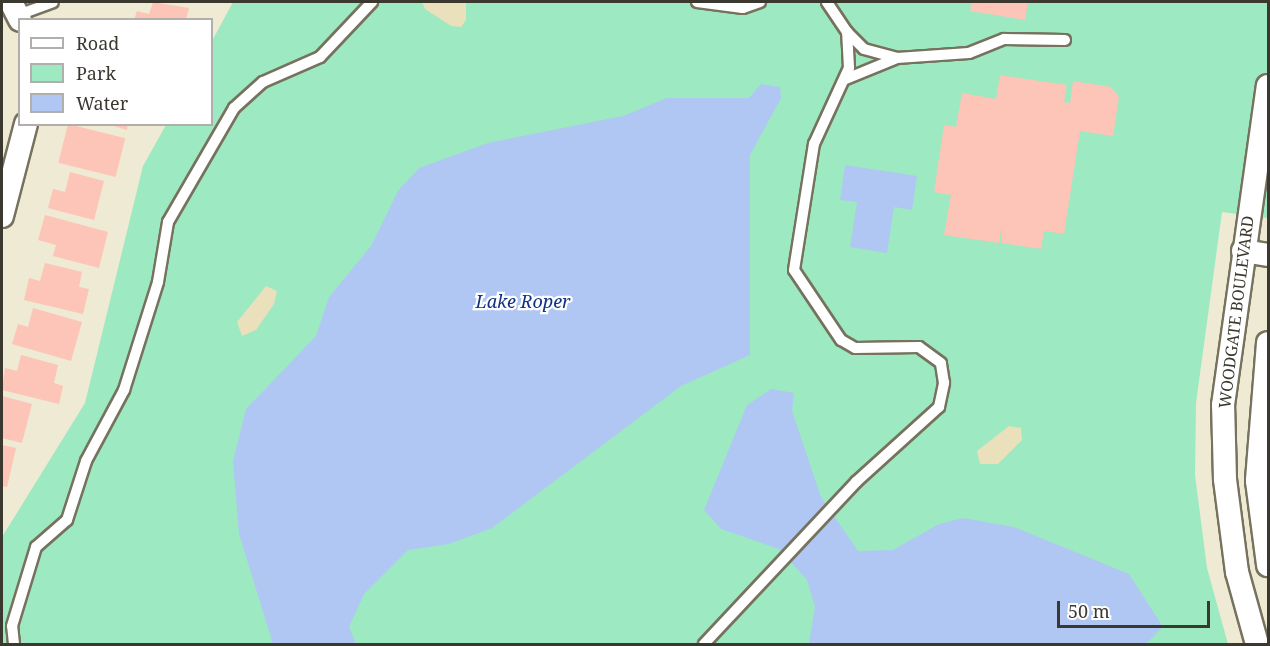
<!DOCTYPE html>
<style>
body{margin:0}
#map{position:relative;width:1270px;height:646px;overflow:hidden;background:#efead3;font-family:"Noto Serif",serif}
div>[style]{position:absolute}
.green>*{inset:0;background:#9de9c1}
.sand>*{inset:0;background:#eae0bb}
.water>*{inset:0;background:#b0c7f3}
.building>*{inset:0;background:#fdc4b8;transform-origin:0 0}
.roads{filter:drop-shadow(2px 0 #76725e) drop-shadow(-2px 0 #76725e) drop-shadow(0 2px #76725e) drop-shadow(0 -2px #76725e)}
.service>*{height:10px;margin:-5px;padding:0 5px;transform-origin:5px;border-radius:5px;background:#fff}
.minor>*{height:22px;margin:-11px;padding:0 11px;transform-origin:11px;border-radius:11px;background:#fff}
span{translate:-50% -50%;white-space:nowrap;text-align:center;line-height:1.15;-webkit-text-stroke:4.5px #fff;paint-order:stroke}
.street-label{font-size:16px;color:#3a382f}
.water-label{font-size:18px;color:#113385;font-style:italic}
.frame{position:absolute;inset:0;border:3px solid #3a382f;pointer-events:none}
.legend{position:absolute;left:18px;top:18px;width:195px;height:108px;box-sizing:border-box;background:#fff;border:2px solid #b0afac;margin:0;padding:8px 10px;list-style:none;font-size:18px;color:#3a382f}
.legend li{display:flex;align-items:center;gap:12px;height:30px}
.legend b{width:30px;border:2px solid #b0afac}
.scale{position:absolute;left:1057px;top:601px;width:153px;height:27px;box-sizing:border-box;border:3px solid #3a382f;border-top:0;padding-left:8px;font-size:18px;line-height:21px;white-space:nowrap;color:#3a382f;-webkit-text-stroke:4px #fff;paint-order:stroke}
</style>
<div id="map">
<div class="green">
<i style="clip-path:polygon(233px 2px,1268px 2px,1268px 218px,1222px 212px,1196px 403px,1195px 475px,1207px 568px,1228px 644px,2px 644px,2px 537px,85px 403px,143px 166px,166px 125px,212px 124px,212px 41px)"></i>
</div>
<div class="sand">
<i style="clip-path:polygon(422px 2px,466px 2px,466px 20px,461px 27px,451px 26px,425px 9px)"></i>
<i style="clip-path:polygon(266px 286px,277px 291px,274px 304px,256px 330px,242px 336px,237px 322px)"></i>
<i style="clip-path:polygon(1009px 426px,1021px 428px,1022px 440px,998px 464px,980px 464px,977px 451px)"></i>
</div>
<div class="water">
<i style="clip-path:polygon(761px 84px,780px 87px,781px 98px,750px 155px,750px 355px,681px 386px,492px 528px,449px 544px,408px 550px,364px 594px,349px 627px,356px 644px,273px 644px,239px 534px,233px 461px,246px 409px,316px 336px,329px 297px,371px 246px,398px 191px,419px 168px,488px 143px,623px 116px,667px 98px,749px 98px)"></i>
<i style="clip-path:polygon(845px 165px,917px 176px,912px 210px,894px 207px,887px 253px,850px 247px,857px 202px,840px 200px)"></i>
<i style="clip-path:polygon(771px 389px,794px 393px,792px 411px,821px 497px,858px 551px,893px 550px,939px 524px,963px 518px,1014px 527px,1129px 574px,1163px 627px,1146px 644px,809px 644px,815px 607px,807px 580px,779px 549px,721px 529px,704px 510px,747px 405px)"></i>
</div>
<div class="building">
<i style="clip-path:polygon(153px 2px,189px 8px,186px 20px,134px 20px,137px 11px,149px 14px)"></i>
<i style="clip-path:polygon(972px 2px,1028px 2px,1025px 20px,970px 11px)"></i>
<i style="clip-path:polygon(1000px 75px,1067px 85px,1064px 102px,1070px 103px,1073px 81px,1111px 87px,1119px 97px,1113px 136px,1080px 131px,1064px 234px,1044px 231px,1041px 249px,1002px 243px,1002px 225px,999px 243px,944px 235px,951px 195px,934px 192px,944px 125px,956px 127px,962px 93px,996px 99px)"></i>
<i style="left:68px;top:124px;width:59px;height:40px;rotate:14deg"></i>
<i style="clip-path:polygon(107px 124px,128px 124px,127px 130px)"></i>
<i style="clip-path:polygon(70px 172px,104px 181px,94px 220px,48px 208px,53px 189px,65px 192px)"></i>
<i style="clip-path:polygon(45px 215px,108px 232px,99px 268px,53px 256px,56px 245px,38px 240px)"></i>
<i style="clip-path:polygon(45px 263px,82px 272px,79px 287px,89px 289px,83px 314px,24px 300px,29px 278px,40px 281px)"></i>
<i style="clip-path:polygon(33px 308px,82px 322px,71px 361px,12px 344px,18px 324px,28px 327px)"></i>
<i style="clip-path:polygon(21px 355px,58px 365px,54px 383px,63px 386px,59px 404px,2px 390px,5px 368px,17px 371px)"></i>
<i style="clip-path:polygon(2px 396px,32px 404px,22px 443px,2px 438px)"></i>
<i style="clip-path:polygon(2px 445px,16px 448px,7px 487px,2px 486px)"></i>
</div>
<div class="roads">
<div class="service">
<i style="left:697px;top:2px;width:46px;rotate:7.4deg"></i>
<i style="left:743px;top:8px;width:18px;rotate:-19deg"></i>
<i style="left:18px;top:15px;width:37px;rotate:-20deg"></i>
<i style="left:847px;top:32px;width:24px;rotate:45deg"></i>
<i style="left:864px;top:49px;width:34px;rotate:15deg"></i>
<i style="left:897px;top:58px;width:72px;rotate:-4deg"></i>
<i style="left:969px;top:53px;width:38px;rotate:-22deg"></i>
<i style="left:1004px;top:39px;width:61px;rotate:0.9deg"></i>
<i style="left:846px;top:79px;width:55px;rotate:-22.4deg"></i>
<i style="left:14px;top:644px;width:18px;rotate:-96deg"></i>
<i style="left:12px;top:626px;width:83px;rotate:-73.1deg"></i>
<i style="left:36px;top:547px;width:41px;rotate:-41.1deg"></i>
<i style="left:67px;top:520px;width:62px;rotate:-72.1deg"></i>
<i style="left:86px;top:461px;width:81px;rotate:-61.8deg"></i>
<i style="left:124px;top:390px;width:113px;rotate:-72.5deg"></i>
<i style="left:158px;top:282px;width:61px;rotate:-80.5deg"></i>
<i style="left:168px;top:222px;width:132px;rotate:-59.9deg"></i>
<i style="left:234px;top:108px;width:39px;rotate:-42deg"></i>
<i style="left:263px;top:82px;width:62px;rotate:-23.7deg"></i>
<i style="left:320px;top:57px;width:76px;rotate:-46.6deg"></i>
<i style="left:704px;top:644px;width:222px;rotate:-46.8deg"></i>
<i style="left:856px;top:482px;width:112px;rotate:-42.1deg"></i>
<i style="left:939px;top:407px;width:25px;rotate:-78deg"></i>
<i style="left:944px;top:383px;width:20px;rotate:-99deg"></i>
<i style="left:941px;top:363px;width:27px;rotate:-144deg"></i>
<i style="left:919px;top:347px;width:64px;rotate:179.1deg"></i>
<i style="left:855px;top:348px;width:16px;rotate:-150deg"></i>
<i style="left:841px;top:340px;width:84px;rotate:-123.9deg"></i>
<i style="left:794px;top:270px;width:128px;rotate:-81deg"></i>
<i style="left:814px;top:144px;width:84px;rotate:-65.3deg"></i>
<i style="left:849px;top:68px;width:36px;rotate:-93deg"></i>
<i style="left:847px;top:32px;width:36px;rotate:-124deg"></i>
</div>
<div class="minor">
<i style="left:11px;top:2px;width:20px;rotate:63deg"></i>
<i style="left:2px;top:216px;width:95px;rotate:-75.4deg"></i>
<i style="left:1243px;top:251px;width:25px;rotate:9deg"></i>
<i style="left:1268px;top:343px;width:138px;rotate:94.6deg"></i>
<i style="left:1257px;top:481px;width:85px;rotate:82.5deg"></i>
<i style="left:1257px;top:644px;width:75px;rotate:-105.5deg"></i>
<i style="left:1237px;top:572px;width:94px;rotate:-97.4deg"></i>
<i style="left:1225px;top:479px;width:74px;rotate:-91.5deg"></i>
<i style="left:1223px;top:405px;width:322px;rotate:-82deg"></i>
</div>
</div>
<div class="street-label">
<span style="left:1236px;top:312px;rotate:-83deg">WOODGATE BOULEVARD</span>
</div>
<div class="water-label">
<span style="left:523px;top:301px">Lake Roper</span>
</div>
<div class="frame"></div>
<ul class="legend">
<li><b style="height:8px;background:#fff"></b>Road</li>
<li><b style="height:16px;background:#9de9c1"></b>Park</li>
<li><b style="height:16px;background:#b0c7f3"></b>Water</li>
</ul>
<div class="scale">50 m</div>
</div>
